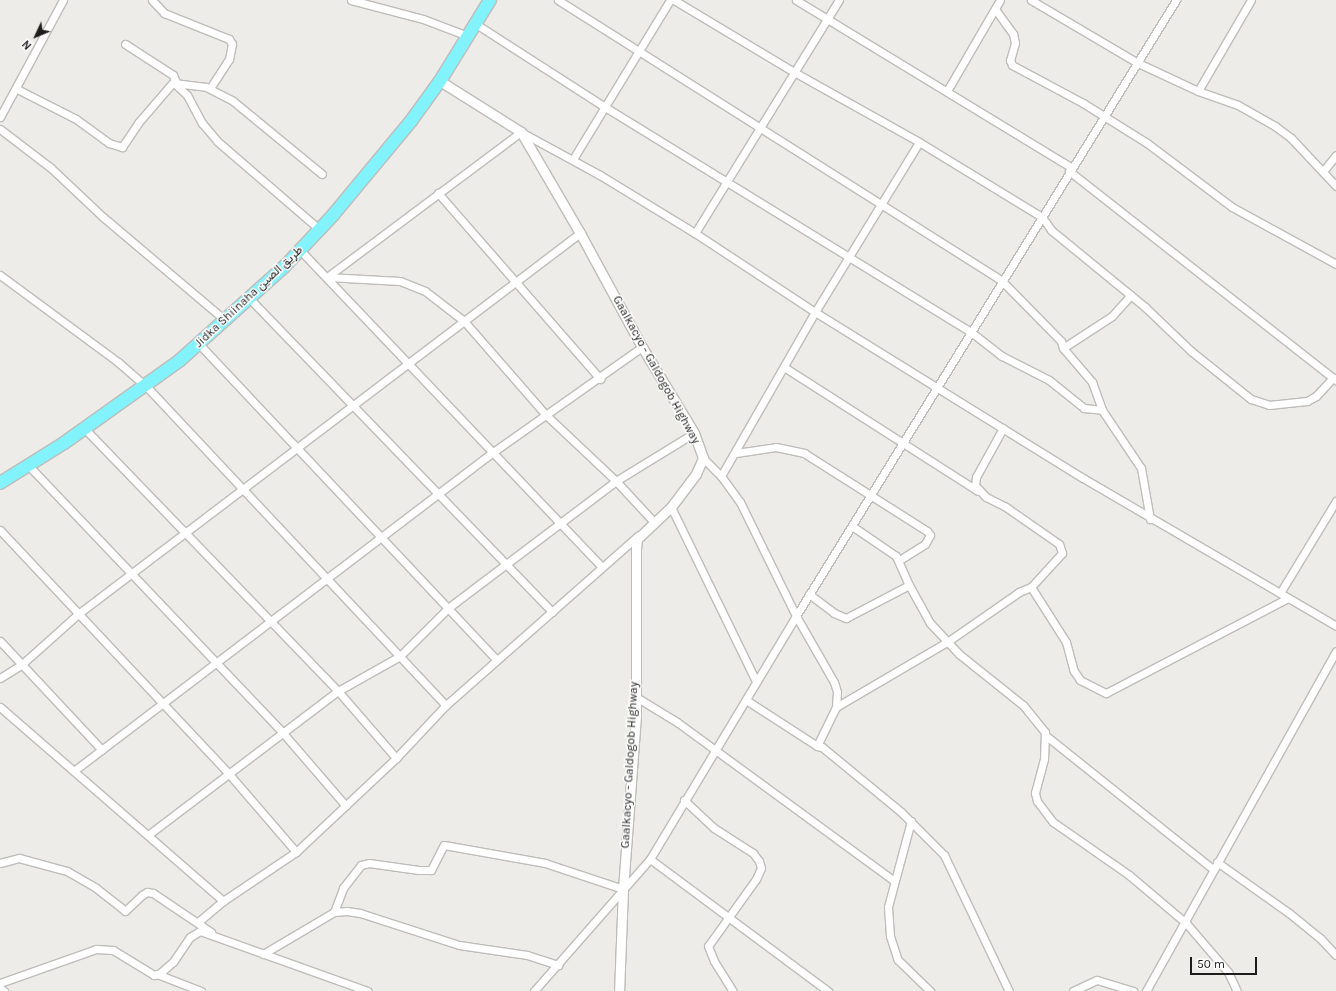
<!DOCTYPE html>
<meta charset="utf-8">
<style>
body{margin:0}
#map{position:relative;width:1336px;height:991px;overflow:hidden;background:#eeece9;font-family:Karla,Vazirmatn,sans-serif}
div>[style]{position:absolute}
.roads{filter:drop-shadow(1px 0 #bfbdba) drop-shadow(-1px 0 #bfbdba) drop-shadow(0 1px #bfbdba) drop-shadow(0 -1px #bfbdba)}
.minor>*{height:7px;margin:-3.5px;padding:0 3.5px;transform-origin:3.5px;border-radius:3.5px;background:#fff}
.tertiary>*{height:9px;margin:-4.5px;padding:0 4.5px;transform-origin:4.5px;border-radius:4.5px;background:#fff}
.primary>*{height:12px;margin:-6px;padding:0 6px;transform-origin:6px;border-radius:6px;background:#82f2fb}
span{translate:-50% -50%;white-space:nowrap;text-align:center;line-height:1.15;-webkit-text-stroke:3px #fff;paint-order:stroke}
.street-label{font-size:12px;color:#1e1d1c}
.north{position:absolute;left:16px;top:16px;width:40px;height:40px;-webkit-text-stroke:3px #fff;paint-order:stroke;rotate:226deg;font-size:11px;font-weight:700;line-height:16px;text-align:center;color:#1e1d1c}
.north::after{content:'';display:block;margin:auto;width:14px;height:18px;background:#1e1d1c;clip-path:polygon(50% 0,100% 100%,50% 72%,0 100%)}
.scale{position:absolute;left:1190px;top:957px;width:67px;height:18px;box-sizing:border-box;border:2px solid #1e1d1c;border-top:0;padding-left:5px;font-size:12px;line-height:14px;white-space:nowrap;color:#1e1d1c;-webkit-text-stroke:3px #fff;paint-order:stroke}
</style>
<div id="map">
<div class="roads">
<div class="minor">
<i style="left:152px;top:0;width:18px;rotate:47deg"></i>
<i style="left:164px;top:13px;width:70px;rotate:21.8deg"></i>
<i style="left:229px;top:39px;width:6px;rotate:59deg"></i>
<i style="left:232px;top:44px;width:15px;rotate:101deg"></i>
<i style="left:229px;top:59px;width:35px;rotate:123deg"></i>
<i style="left:351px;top:0;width:74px;rotate:14.8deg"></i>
<i style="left:423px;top:19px;width:48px;rotate:20.7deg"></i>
<i style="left:558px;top:0;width:524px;rotate:32.3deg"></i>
<i style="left:1001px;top:280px;width:86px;rotate:45.5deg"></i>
<i style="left:1061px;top:341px;width:7px;rotate:74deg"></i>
<i style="left:1063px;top:348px;width:45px;rotate:49.5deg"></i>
<i style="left:1092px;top:382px;width:30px;rotate:70deg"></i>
<i style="left:1102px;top:410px;width:70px;rotate:56.1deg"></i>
<i style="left:1141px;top:468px;width:52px;rotate:80deg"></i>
<i style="left:674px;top:0;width:140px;rotate:31deg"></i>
<i style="left:794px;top:72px;width:143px;rotate:29.2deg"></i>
<i style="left:919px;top:142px;width:144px;rotate:31.4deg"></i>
<i style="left:1042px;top:217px;width:16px;rotate:55deg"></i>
<i style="left:1051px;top:230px;width:122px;rotate:39.3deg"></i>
<i style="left:1145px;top:307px;width:64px;rotate:43.7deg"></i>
<i style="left:1191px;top:351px;width:77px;rotate:38.7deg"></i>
<i style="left:1251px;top:399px;width:19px;rotate:18deg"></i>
<i style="left:1269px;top:405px;width:38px;rotate:-6deg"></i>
<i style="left:1307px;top:401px;width:10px;rotate:-29deg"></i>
<i style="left:1316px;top:396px;width:25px;rotate:-47deg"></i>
<i style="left:796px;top:0;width:322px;rotate:31.3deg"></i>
<i style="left:1031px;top:0;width:124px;rotate:30.5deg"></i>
<i style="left:1138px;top:63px;width:66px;rotate:25deg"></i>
<i style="left:1198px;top:91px;width:42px;rotate:19.3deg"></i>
<i style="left:1238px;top:105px;width:43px;rotate:29.6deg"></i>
<i style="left:1275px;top:126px;width:20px;rotate:37deg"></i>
<i style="left:1291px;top:138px;width:66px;rotate:46.8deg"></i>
<i style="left:995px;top:9px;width:31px;rotate:54deg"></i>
<i style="left:1013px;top:34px;width:9px;rotate:77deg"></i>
<i style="left:1015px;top:43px;width:18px;rotate:106deg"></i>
<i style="left:1010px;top:60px;width:5px;rotate:68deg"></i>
<i style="left:1012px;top:65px;width:81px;rotate:28.2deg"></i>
<i style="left:1083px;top:103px;width:75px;rotate:32deg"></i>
<i style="left:1147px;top:143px;width:106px;rotate:37deg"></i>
<i style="left:1232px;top:207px;width:119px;rotate:28.7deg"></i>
<i style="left:476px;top:24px;width:153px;rotate:32.8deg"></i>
<i style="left:605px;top:107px;width:430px;rotate:31.6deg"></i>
<i style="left:971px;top:332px;width:39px;rotate:38deg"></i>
<i style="left:1002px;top:356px;width:53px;rotate:27.1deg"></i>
<i style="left:1049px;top:380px;width:45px;rotate:38.7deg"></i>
<i style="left:1084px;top:408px;width:18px;rotate:6deg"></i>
<i style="left:174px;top:83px;width:18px;rotate:43deg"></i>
<i style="left:187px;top:95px;width:32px;rotate:62deg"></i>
<i style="left:202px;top:123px;width:23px;rotate:50deg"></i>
<i style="left:217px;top:141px;width:135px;rotate:40.8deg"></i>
<i style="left:174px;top:83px;width:32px;rotate:7deg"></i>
<i style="left:206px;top:87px;width:30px;rotate:27deg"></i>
<i style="left:233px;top:101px;width:115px;rotate:39.4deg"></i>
<i style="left:17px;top:89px;width:66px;rotate:27deg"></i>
<i style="left:76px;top:119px;width:41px;rotate:36deg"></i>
<i style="left:109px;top:143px;width:14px;rotate:17deg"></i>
<i style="left:122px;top:147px;width:29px;rotate:-56deg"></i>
<i style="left:138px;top:123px;width:57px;rotate:-49.3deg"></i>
<i style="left:175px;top:80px;width:5px;rotate:-112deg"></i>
<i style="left:173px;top:75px;width:57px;rotate:-147.1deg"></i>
<i style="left:947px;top:91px;width:105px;rotate:-59.8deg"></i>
<i style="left:1198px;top:91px;width:105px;rotate:-59.8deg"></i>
<i style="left:0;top:117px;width:133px;rotate:-61.7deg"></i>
<i style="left:0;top:129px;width:64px;rotate:37.4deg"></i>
<i style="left:51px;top:168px;width:71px;rotate:43.3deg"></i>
<i style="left:103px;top:217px;width:161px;rotate:40.2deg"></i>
<i style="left:573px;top:159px;width:186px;rotate:-58.6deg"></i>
<i style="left:1324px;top:170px;width:19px;rotate:-51deg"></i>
<i style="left:1069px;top:171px;width:339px;rotate:38.1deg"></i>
<i style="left:438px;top:193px;width:247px;rotate:48.9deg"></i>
<i style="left:695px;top:233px;width:274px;rotate:-58.3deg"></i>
<i style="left:300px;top:250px;width:438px;rotate:46.4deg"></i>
<i style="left:0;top:275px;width:147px;rotate:36.4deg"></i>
<i style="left:118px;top:362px;width:37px;rotate:41deg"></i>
<i style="left:146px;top:386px;width:438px;rotate:46.8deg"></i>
<i style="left:327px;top:277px;width:242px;rotate:-36.8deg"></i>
<i style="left:521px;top:132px;width:90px;rotate:28.6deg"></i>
<i style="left:600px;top:175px;width:111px;rotate:31.4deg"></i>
<i style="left:695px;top:233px;width:144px;rotate:33.4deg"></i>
<i style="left:815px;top:312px;width:315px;rotate:31.8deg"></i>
<i style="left:1083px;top:478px;width:293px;rotate:30.3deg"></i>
<i style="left:327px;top:277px;width:73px;rotate:3.1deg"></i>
<i style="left:400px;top:281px;width:27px;rotate:22deg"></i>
<i style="left:425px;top:291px;width:49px;rotate:37.6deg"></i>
<i style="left:464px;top:321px;width:123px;rotate:48.9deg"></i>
<i style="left:545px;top:414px;width:98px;rotate:43.3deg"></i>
<i style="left:616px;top:481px;width:56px;rotate:47.2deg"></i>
<i style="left:250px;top:299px;width:435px;rotate:46deg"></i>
<i style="left:199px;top:344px;width:434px;rotate:46.7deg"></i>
<i style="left:1063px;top:348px;width:59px;rotate:-33.1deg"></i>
<i style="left:1112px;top:316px;width:28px;rotate:-48deg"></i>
<i style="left:784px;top:367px;width:230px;rotate:32.6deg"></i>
<i style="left:85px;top:429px;width:364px;rotate:46deg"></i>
<i style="left:338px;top:691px;width:89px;rotate:49.1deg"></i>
<i style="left:736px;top:453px;width:40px;rotate:-8.5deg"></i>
<i style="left:776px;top:447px;width:29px;rotate:12deg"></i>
<i style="left:804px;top:453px;width:146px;rotate:32.4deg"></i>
<i style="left:927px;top:531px;width:5px;rotate:53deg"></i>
<i style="left:930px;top:535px;width:10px;rotate:119deg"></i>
<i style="left:925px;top:544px;width:31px;rotate:148deg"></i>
<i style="left:703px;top:458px;width:25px;rotate:45deg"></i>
<i style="left:721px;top:476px;width:32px;rotate:54deg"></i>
<i style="left:740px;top:502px;width:127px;rotate:63.8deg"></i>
<i style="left:796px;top:616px;width:76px;rotate:60.1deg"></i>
<i style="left:834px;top:682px;width:10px;rotate:73deg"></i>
<i style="left:837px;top:692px;width:15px;rotate:94deg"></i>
<i style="left:836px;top:707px;width:43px;rotate:116deg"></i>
<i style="left:817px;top:746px;width:5px;rotate:11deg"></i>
<i style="left:822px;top:747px;width:102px;rotate:39.4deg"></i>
<i style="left:901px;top:812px;width:61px;rotate:45deg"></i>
<i style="left:944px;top:855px;width:151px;rotate:64.5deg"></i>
<i style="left:29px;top:466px;width:369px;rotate:46.4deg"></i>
<i style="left:283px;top:733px;width:96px;rotate:49.2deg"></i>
<i style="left:721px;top:476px;width:189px;rotate:-60.2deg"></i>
<i style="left:815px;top:312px;width:199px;rotate:-58.5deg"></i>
<i style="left:669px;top:509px;width:3px;rotate:-45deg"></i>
<i style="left:671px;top:507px;width:194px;rotate:64deg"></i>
<i style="left:852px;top:526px;width:53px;rotate:34.3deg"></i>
<i style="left:896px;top:556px;width:32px;rotate:66deg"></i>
<i style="left:909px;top:585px;width:43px;rotate:61.1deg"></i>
<i style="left:930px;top:623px;width:42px;rotate:46.9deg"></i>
<i style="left:959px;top:654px;width:82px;rotate:38.6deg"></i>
<i style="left:1023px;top:705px;width:35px;rotate:51deg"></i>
<i style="left:1045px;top:732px;width:27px;rotate:92deg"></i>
<i style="left:1044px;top:759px;width:35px;rotate:105deg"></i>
<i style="left:1035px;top:793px;width:8px;rotate:76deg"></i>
<i style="left:1037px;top:801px;width:26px;rotate:53deg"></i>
<i style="left:1053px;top:822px;width:93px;rotate:34.9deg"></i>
<i style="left:1129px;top:875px;width:75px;rotate:40.1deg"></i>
<i style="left:1186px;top:923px;width:65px;rotate:49.4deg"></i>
<i style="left:1228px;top:972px;width:21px;rotate:65deg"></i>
<i style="left:0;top:530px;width:335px;rotate:46.8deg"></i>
<i style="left:229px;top:774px;width:103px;rotate:49.3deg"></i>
<i style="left:1031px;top:587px;width:65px;rotate:57.5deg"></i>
<i style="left:1066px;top:642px;width:30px;rotate:75deg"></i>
<i style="left:1074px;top:671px;width:11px;rotate:56deg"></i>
<i style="left:1080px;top:680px;width:29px;rotate:27deg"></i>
<i style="left:1106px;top:693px;width:205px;rotate:-27.6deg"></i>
<i style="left:1280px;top:593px;width:108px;rotate:-58.7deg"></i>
<i style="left:809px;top:594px;width:31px;rotate:37deg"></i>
<i style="left:834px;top:613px;width:13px;rotate:23deg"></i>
<i style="left:846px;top:618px;width:71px;rotate:-27.6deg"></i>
<i style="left:0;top:641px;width:149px;rotate:46.9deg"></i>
<i style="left:0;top:678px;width:25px;rotate:-32deg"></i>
<i style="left:21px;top:665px;width:76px;rotate:-41.8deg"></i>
<i style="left:78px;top:614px;width:630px;rotate:-37.2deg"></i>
<i style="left:636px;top:697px;width:48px;rotate:31.4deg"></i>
<i style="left:677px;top:722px;width:268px;rotate:36.2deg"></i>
<i style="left:746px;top:700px;width:85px;rotate:32.9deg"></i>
<i style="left:0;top:707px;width:296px;rotate:41deg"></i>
<i style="left:836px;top:707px;width:129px;rotate:-30.4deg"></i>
<i style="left:947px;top:642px;width:88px;rotate:-34.8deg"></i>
<i style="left:1019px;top:592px;width:13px;rotate:-23deg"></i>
<i style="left:1031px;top:587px;width:46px;rotate:-47.6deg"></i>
<i style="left:1062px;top:553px;width:9px;rotate:-108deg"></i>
<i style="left:1059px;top:544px;width:65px;rotate:-145.1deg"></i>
<i style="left:1006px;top:507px;width:22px;rotate:-153deg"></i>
<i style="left:986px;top:497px;width:16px;rotate:-133deg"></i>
<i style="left:975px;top:485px;width:8px;rotate:-83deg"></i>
<i style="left:976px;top:477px;width:56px;rotate:-61.1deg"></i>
<i style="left:1045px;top:735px;width:215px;rotate:38.6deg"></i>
<i style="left:75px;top:770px;width:525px;rotate:-37.26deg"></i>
<i style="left:493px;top:452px;width:182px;rotate:-35.2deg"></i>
<i style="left:684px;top:800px;width:41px;rotate:43deg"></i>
<i style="left:714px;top:828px;width:46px;rotate:32.7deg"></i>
<i style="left:753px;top:853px;width:10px;rotate:53deg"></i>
<i style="left:759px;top:861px;width:7px;rotate:74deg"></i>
<i style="left:761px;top:868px;width:12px;rotate:114deg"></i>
<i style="left:756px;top:879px;width:82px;rotate:125.6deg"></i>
<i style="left:708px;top:946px;width:16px;rotate:68deg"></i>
<i style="left:714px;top:961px;width:36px;rotate:58deg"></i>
<i style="left:911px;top:821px;width:89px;rotate:105deg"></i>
<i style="left:888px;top:907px;width:29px;rotate:86deg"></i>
<i style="left:890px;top:936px;width:25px;rotate:72deg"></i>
<i style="left:898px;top:960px;width:45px;rotate:44.1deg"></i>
<i style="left:148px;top:835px;width:238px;rotate:-37.2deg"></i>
<i style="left:338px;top:691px;width:71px;rotate:-29.4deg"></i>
<i style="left:400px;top:656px;width:68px;rotate:-45deg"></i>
<i style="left:448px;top:608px;width:211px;rotate:-37.1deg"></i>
<i style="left:616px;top:481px;width:92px;rotate:-31.6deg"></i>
<i style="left:650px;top:859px;width:222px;rotate:36.6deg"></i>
<i style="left:1217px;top:862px;width:88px;rotate:35.3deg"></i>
<i style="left:1289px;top:913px;width:40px;rotate:39deg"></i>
<i style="left:1320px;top:938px;width:23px;rotate:47deg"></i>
<i style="left:0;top:863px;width:20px;rotate:-15deg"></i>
<i style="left:19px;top:858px;width:50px;rotate:15.2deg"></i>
<i style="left:67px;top:871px;width:34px;rotate:30deg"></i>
<i style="left:96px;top:888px;width:37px;rotate:38deg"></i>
<i style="left:125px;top:911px;width:23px;rotate:-43deg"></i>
<i style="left:142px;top:895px;width:6px;rotate:-31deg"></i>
<i style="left:147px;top:892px;width:6px;rotate:9deg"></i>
<i style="left:153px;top:893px;width:70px;rotate:33.9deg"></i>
<i style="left:334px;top:912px;width:26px;rotate:-69deg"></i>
<i style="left:343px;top:888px;width:29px;rotate:-52deg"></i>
<i style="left:361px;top:865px;width:8px;rotate:-14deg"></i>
<i style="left:369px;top:863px;width:50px;rotate:8deg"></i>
<i style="left:419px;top:870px;width:12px"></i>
<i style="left:431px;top:870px;width:28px;rotate:-63deg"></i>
<i style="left:444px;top:845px;width:103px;rotate:10.1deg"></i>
<i style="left:545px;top:863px;width:82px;rotate:18.4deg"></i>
<i style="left:198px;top:922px;width:33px;rotate:-40deg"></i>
<i style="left:223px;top:901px;width:88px;rotate:-33.9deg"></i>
<i style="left:296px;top:852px;width:137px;rotate:-43.2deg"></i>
<i style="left:396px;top:758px;width:73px;rotate:-46.7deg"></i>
<i style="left:446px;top:705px;width:256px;rotate:-41.4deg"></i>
<i style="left:263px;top:954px;width:82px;rotate:-30.6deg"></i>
<i style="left:334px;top:912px;width:13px;rotate:-4deg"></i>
<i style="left:347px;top:911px;width:13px;rotate:9deg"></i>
<i style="left:360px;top:913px;width:104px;rotate:17.9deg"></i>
<i style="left:459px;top:945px;width:69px;rotate:8.4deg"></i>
<i style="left:527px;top:955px;width:33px;rotate:18deg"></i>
<i style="left:157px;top:974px;width:47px;rotate:21.1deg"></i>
<i style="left:0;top:983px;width:102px;rotate:-19.5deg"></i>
<i style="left:96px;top:949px;width:17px;rotate:3deg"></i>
<i style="left:113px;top:950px;width:48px;rotate:31.4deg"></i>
<i style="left:154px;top:975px;width:5px;rotate:-11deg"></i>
<i style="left:159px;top:974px;width:18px;rotate:-41deg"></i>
<i style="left:173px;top:962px;width:30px;rotate:-56deg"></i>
<i style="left:190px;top:937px;width:12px;rotate:-31deg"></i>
<i style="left:200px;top:931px;width:178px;rotate:19.7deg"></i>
<i style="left:0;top:988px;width:5px;rotate:37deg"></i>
<i style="left:534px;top:991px;width:176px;rotate:-48.7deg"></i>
<i style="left:650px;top:859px;width:283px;rotate:-59deg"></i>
<i style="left:796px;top:616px;width:724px;rotate:-58.33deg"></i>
<i style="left:1073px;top:991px;width:26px;rotate:-25deg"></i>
<i style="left:1097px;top:980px;width:38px;rotate:17deg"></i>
<i style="left:1146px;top:991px;width:389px;rotate:-60.8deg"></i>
</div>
<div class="tertiary">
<i style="left:440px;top:81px;width:96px;rotate:32.2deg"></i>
<i style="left:521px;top:132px;width:117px;rotate:59.7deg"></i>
<i style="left:580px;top:233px;width:130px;rotate:61.5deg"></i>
<i style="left:642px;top:347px;width:100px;rotate:58.8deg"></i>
<i style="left:694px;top:433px;width:27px;rotate:70deg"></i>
<i style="left:703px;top:458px;width:17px;rotate:114deg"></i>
<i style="left:696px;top:474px;width:41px;rotate:127.1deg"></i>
<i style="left:671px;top:507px;width:47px;rotate:136.7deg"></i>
<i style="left:637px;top:539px;width:9px;rotate:96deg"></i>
<i style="left:636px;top:548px;width:168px;rotate:90deg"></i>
<i style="left:636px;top:716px;width:173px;rotate:94.3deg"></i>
<i style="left:623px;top:889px;width:102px;rotate:92.2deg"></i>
</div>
<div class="primary">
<i style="left:0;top:483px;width:75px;rotate:-32deg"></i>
<i style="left:64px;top:443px;width:141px;rotate:-35.5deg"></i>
<i style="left:179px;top:361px;width:142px;rotate:-41.9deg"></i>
<i style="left:285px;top:266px;width:70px;rotate:-46.7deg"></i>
<i style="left:333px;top:215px;width:122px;rotate:-50.3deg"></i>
<i style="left:411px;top:121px;width:49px;rotate:-54.1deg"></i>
<i style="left:440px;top:81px;width:95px;rotate:-58.3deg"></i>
</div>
</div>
<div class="street-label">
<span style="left:249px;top:297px;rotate:-43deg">Jidka Shiinaha طريق الصين</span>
<span style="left:656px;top:370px;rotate:61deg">Gaalkacyo - Galdogob Highway</span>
<span style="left:630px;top:765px;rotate:-87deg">Gaalkacyo - Galdogob Highway</span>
</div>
<div class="north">N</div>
<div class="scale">50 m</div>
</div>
